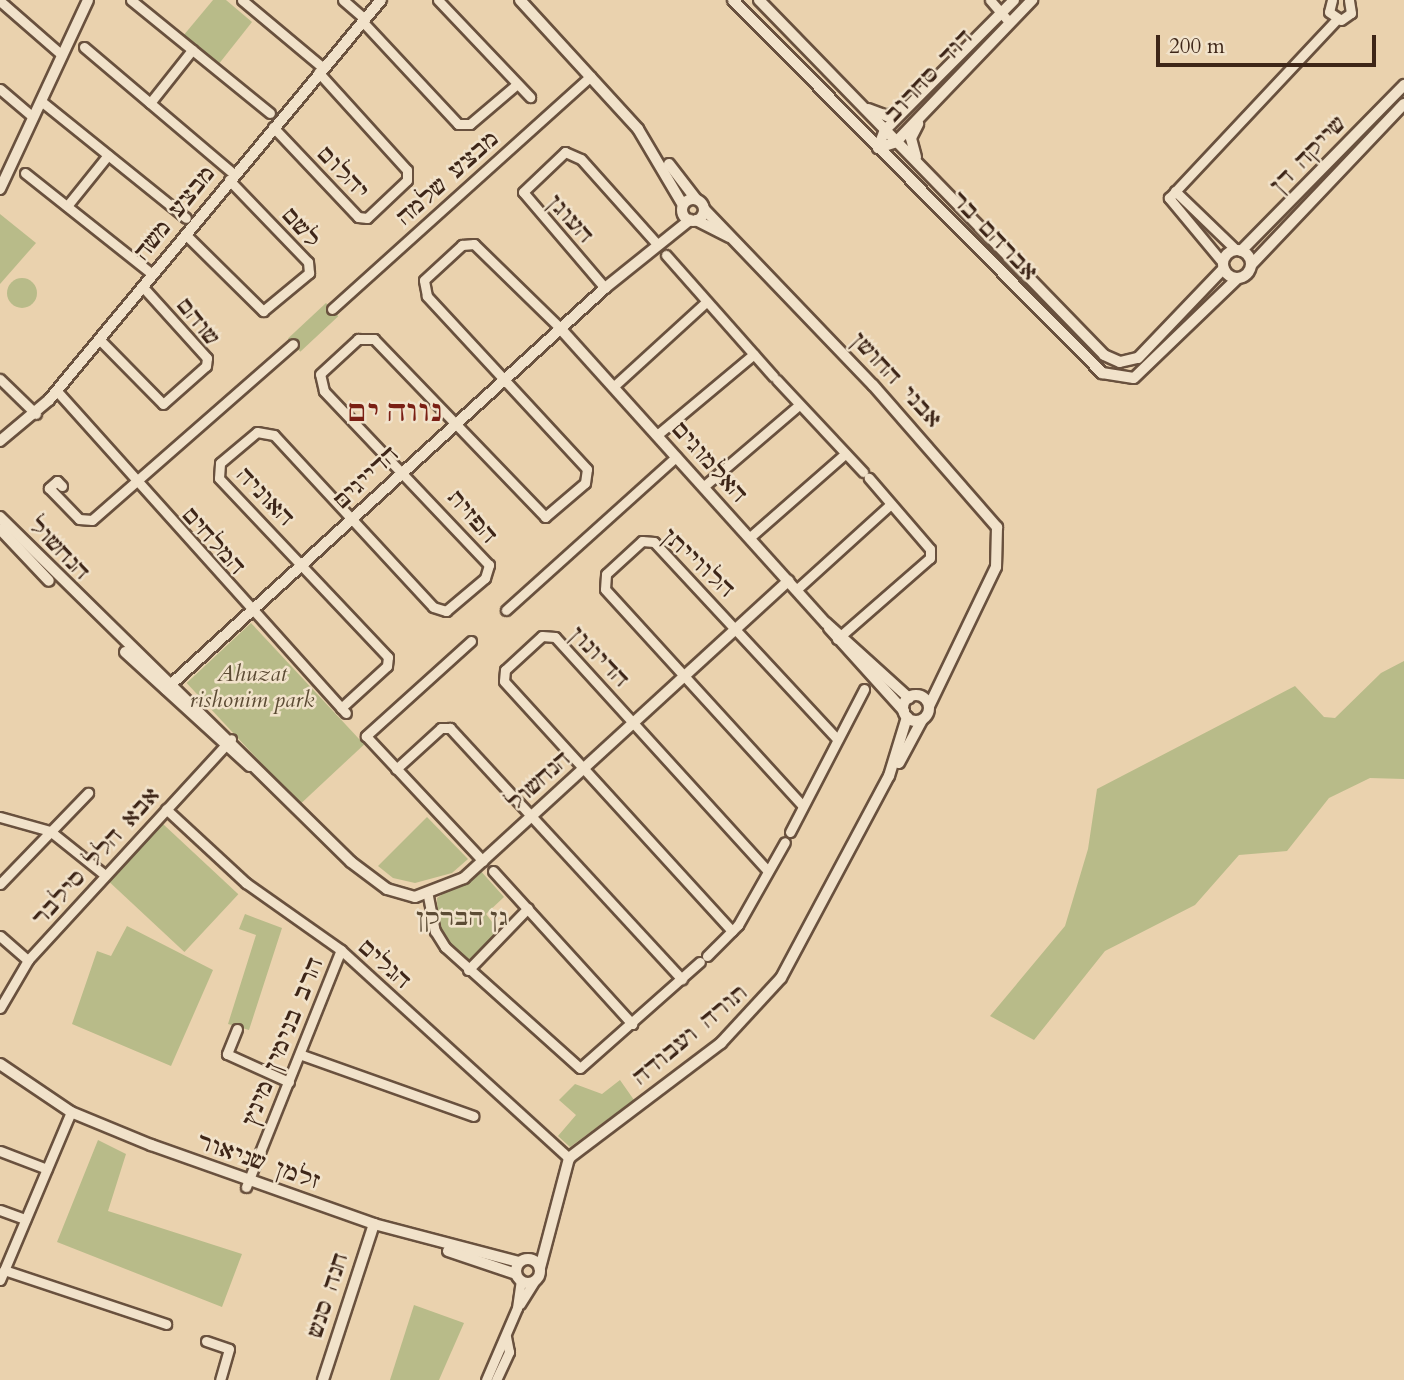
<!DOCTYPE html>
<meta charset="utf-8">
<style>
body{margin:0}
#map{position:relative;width:1404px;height:1380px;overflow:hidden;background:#ead2ae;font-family:Cardo,"Frank Ruhl Libre",serif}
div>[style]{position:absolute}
.green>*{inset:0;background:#b8bb89;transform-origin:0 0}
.round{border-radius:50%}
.roads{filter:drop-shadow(2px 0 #69513e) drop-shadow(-2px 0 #69513e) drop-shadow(0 2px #69513e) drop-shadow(0 -2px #69513e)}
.minor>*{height:9px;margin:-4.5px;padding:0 4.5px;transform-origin:4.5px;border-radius:4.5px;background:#f1e2ca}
.tertiary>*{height:10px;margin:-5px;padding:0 5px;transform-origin:5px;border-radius:5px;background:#f1e2ca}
.tertiary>.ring{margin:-5px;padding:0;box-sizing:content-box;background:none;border:10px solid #f1e2ca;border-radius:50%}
span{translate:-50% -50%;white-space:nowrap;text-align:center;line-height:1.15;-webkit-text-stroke:5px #f1e2ca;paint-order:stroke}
.street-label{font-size:23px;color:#3e2618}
.park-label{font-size:23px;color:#5c4b34;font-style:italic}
.district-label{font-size:30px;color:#7a1f14;font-weight:700}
.scale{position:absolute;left:1156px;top:35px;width:220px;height:32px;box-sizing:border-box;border:4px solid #3e2618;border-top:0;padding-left:9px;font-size:21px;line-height:24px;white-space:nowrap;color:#3e2618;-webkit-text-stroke:5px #f1e2ca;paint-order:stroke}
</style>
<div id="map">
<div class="green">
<i style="clip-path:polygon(213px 0,226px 0,252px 22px,218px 65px,183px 36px)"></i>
<i style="clip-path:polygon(0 214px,36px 243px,0 284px)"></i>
<i class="round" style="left:7px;top:278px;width:30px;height:30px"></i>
<i style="left:326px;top:303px;width:18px;height:52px;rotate:47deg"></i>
<i style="left:251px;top:623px;width:166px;height:88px;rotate:47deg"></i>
<i style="clip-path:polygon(1404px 661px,1404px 779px,1370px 778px,1329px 798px,1287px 851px,1239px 855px,1195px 905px,1105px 951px,1034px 1040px,990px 1016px,1065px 926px,1088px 849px,1097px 789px,1295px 686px,1324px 717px,1335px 718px,1381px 673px)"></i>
<i style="clip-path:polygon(427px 817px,468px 859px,452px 873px,415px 883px,393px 878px,378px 866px)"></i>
<i style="left:163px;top:824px;width:103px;height:79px;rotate:43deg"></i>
<i style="clip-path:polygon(479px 869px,504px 897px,486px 914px,499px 931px,468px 962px,438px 931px,437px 898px)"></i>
<i style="clip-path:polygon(245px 914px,282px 928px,249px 1030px,228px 1024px,256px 935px,239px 929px)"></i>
<i style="clip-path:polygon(127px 926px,213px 970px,171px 1066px,72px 1024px,97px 951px,111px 956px)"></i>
<i style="clip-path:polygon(620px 1080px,634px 1100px,570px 1147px,558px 1136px,576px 1115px,559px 1100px,575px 1084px,602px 1094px)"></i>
<i style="clip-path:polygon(98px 1140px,126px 1154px,108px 1211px,242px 1254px,222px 1307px,57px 1242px)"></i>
<i style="clip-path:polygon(414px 1305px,464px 1323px,439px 1380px,390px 1380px)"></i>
</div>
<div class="roads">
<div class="minor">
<i style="left:131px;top:0;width:179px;rotate:39.1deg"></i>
<i style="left:242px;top:0;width:104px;rotate:39.9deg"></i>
<i style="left:343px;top:0;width:28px;rotate:41deg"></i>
<i style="left:438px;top:0;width:134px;rotate:46.5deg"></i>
<i style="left:990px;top:0;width:29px;rotate:49deg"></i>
<i style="left:1332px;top:0;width:12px;rotate:104deg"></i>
<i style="left:1329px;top:12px;width:14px;rotate:34deg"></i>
<i style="left:1341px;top:20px;width:12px;rotate:-35deg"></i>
<i style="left:1351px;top:13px;width:13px;rotate:-99deg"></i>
<i style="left:0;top:1px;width:82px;rotate:41.1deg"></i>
<i style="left:362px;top:21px;width:141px;rotate:47deg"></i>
<i style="left:458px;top:124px;width:12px"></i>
<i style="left:470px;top:124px;width:60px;rotate:-40.3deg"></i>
<i style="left:84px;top:47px;width:197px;rotate:40.3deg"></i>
<i style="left:0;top:89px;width:43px;rotate:40.3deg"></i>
<i style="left:41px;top:101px;width:186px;rotate:38.9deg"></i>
<i style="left:150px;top:103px;width:68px;rotate:-51.6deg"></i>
<i style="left:273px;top:127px;width:124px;rotate:46.6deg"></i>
<i style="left:358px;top:217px;width:9px;rotate:6deg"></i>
<i style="left:367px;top:218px;width:55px;rotate:-43.5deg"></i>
<i style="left:407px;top:180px;width:10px;rotate:-90deg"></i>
<i style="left:407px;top:170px;width:132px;rotate:-132.2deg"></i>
<i style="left:25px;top:173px;width:162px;rotate:38.5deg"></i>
<i style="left:1175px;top:191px;width:85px;rotate:44deg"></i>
<i style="left:67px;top:206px;width:65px;rotate:-51.2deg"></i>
<i style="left:185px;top:234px;width:110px;rotate:44.6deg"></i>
<i style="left:263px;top:311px;width:60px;rotate:-39.6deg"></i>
<i style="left:309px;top:273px;width:11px;rotate:-95deg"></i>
<i style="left:308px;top:262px;width:114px;rotate:-133.9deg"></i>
<i style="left:666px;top:255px;width:162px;rotate:48.5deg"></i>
<i style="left:1223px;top:263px;width:85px;rotate:-129.7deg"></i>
<i style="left:1169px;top:198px;width:245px;rotate:-46.8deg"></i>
<i style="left:605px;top:288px;width:126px;rotate:-130.5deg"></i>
<i style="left:523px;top:192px;width:58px;rotate:-43.6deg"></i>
<i style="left:565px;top:152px;width:17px;rotate:24deg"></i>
<i style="left:581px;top:159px;width:114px;rotate:48.2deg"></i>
<i style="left:332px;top:309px;width:348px;rotate:-42deg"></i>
<i style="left:99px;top:339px;width:91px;rotate:45.4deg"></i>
<i style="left:163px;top:404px;width:57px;rotate:-41.5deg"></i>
<i style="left:206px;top:366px;width:8px;rotate:-83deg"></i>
<i style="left:207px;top:358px;width:97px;rotate:-132.1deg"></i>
<i style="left:0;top:379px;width:50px;rotate:44.2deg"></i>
<i style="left:777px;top:380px;width:126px;rotate:46.9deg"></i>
<i style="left:613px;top:387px;width:126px;rotate:-42.4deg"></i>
<i style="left:56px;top:390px;width:434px;rotate:48.1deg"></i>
<i style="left:657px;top:435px;width:126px;rotate:-39.9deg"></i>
<i style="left:62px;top:486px;width:7px;rotate:-135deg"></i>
<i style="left:57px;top:481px;width:11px;rotate:139deg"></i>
<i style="left:49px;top:488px;width:43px;rotate:45.9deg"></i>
<i style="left:79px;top:519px;width:13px;rotate:4deg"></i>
<i style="left:92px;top:520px;width:267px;rotate:-41.2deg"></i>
<i style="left:703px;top:487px;width:126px;rotate:-40.5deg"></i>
<i style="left:749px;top:538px;width:128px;rotate:-41.2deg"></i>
<i style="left:796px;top:590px;width:128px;rotate:-42.2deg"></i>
<i style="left:506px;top:610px;width:229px;rotate:-42deg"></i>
<i style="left:837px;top:639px;width:123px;rotate:-41.1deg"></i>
<i style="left:930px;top:558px;width:9px;rotate:-90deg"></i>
<i style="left:930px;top:549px;width:94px;rotate:-130.7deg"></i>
<i style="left:471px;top:641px;width:142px;rotate:137.9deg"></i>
<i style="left:366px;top:736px;width:171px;rotate:46.9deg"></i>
<i style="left:341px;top:708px;width:62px;rotate:-42.4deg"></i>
<i style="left:387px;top:666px;width:9px;rotate:-84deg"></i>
<i style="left:388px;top:657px;width:246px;rotate:-133.4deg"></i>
<i style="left:219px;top:478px;width:15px;rotate:-86deg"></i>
<i style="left:220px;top:463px;width:48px;rotate:-40deg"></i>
<i style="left:257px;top:432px;width:17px;rotate:10deg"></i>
<i style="left:274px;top:435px;width:234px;rotate:47.2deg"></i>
<i style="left:433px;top:607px;width:14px;rotate:17deg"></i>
<i style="left:446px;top:611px;width:51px;rotate:-40.2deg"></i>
<i style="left:485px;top:578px;width:14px;rotate:-73deg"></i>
<i style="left:489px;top:565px;width:240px;rotate:-133.5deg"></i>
<i style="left:324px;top:391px;width:17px;rotate:-103deg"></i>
<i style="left:320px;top:374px;width:52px;rotate:-42.6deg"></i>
<i style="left:358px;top:339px;width:16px"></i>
<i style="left:374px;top:339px;width:247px;rotate:46.1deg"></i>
<i style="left:545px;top:517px;width:52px;rotate:-40.4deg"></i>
<i style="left:585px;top:483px;width:14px;rotate:-82deg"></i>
<i style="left:587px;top:469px;width:236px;rotate:-132.8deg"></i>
<i style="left:427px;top:296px;width:16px;rotate:-101deg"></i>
<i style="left:424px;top:280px;width:52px;rotate:-42.6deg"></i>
<i style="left:462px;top:245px;width:12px;rotate:-5deg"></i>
<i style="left:474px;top:244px;width:120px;rotate:44.3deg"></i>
<i style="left:396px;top:769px;width:61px;rotate:-42.3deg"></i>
<i style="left:441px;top:728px;width:9px"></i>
<i style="left:450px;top:728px;width:342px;rotate:47.3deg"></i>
<i style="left:802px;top:805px;width:292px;rotate:-132.4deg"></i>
<i style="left:605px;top:589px;width:15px;rotate:-86deg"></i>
<i style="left:606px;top:574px;width:49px;rotate:-42.5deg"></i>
<i style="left:642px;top:541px;width:12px;rotate:5deg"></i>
<i style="left:654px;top:542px;width:269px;rotate:47.1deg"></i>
<i style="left:166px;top:809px;width:109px;rotate:42.8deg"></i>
<i style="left:246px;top:883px;width:116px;rotate:35.2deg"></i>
<i style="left:341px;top:950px;width:309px;rotate:42.4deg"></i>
<i style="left:0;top:817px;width:52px;rotate:15.6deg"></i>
<i style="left:50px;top:831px;width:70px;rotate:38.7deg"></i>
<i style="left:790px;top:832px;width:161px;rotate:-62.6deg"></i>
<i style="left:493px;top:871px;width:207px;rotate:47.7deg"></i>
<i style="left:0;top:884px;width:127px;rotate:-46deg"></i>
<i style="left:428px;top:896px;width:36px;rotate:79deg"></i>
<i style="left:435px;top:931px;width:19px;rotate:58deg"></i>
<i style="left:445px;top:947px;width:181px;rotate:41.9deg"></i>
<i style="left:580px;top:1068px;width:160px;rotate:-41.5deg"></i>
<i style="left:732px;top:931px;width:338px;rotate:-132.4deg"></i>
<i style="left:504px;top:681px;width:11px;rotate:-85deg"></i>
<i style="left:505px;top:670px;width:50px;rotate:-42.6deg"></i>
<i style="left:542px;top:636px;width:13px;rotate:4deg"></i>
<i style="left:555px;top:637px;width:316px;rotate:47.7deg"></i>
<i style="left:0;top:936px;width:37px;rotate:41deg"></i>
<i style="left:707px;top:956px;width:44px;rotate:-45deg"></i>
<i style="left:738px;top:925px;width:95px;rotate:-60.5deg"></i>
<i style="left:468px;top:970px;width:86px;rotate:-45.9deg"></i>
<i style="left:0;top:1008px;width:56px;rotate:-59.7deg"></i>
<i style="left:28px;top:960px;width:300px;rotate:-47.4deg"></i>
<i style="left:237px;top:1029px;width:27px;rotate:112deg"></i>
<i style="left:227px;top:1054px;width:68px;rotate:24.3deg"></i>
<i style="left:302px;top:1055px;width:182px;rotate:19.6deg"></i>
<i style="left:0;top:1151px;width:50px;rotate:21deg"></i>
<i style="left:246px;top:1187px;width:255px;rotate:-68.2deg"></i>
<i style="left:0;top:1210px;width:27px;rotate:20deg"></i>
<i style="left:4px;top:1270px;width:171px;rotate:18.4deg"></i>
<i style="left:0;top:1280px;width:182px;rotate:-67.1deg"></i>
<i style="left:520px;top:1304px;width:28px;rotate:-58deg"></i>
<i style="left:206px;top:1341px;width:24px;rotate:19deg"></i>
<i style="left:229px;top:1349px;width:32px;rotate:106deg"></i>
<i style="left:486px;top:1380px;width:78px;rotate:-66.7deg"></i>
<i style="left:517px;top:1308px;width:27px;rotate:-82deg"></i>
<i style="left:496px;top:1380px;width:31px;rotate:-65deg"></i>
<i style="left:509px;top:1352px;width:16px;rotate:-101deg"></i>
</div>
<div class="tertiary">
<i style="left:520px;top:0;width:175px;rotate:47.5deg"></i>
<i style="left:638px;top:129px;width:88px;rotate:59.4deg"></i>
<i style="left:733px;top:0;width:525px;rotate:45.31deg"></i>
<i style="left:1102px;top:373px;width:32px;rotate:9deg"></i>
<i style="left:1134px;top:378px;width:144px;rotate:-43.9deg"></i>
<i style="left:759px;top:0;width:495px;rotate:45.8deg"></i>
<i style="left:1104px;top:355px;width:17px;rotate:24deg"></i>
<i style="left:1120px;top:362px;width:18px;rotate:-13deg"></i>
<i style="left:1138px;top:358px;width:124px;rotate:-46.3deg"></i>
<i style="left:868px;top:109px;width:20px;rotate:20deg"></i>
<i style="left:887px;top:116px;width:15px;rotate:-23deg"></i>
<i style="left:878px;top:148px;width:19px;rotate:-18deg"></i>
<i style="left:896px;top:142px;width:197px;rotate:-46.2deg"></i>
<i style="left:878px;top:148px;width:19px;rotate:-69deg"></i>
<i style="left:885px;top:130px;width:183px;rotate:-45.2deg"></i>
<i style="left:916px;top:157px;width:20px;rotate:-105deg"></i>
<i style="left:911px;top:138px;width:16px;rotate:-63deg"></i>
<i style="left:669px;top:164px;width:44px;rotate:52.4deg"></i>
<i style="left:0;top:189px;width:208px;rotate:-65deg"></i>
<i class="ring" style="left:682px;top:199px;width:12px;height:12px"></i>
<i style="left:704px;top:209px;width:244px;rotate:46.2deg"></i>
<i style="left:873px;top:385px;width:189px;rotate:48.9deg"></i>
<i style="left:997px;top:527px;width:40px;rotate:91.4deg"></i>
<i style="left:996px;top:567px;width:154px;rotate:115.7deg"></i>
<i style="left:696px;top:220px;width:37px;rotate:27deg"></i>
<i class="ring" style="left:1223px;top:250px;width:18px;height:18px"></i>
<i style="left:1241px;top:251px;width:233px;rotate:-45.5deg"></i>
<i style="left:1251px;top:265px;width:222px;rotate:-46.5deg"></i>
<i style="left:560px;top:328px;width:397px;rotate:48deg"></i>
<i style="left:826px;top:623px;width:112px;rotate:42.1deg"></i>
<i style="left:0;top:441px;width:64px;rotate:-39.9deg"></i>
<i style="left:49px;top:400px;width:520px;rotate:-50.31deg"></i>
<i style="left:0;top:517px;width:492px;rotate:44.5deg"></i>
<i style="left:351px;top:862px;width:45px;rotate:36.9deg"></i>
<i style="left:387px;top:889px;width:29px;rotate:16deg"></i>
<i style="left:415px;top:897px;width:53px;rotate:-21.2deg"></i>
<i style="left:464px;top:878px;width:440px;rotate:-42.5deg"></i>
<i style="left:0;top:529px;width:71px;rotate:46.7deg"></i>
<i style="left:829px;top:628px;width:112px;rotate:47.9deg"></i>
<i style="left:125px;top:652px;width:169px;rotate:42.4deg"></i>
<i style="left:166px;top:689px;width:595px;rotate:-42.41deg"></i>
<i style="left:605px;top:288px;width:109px;rotate:-38.7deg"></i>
<i class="ring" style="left:903px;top:695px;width:16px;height:16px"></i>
<i style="left:899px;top:763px;width:49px;rotate:-61.9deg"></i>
<i style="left:0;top:1064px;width:86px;rotate:34.1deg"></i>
<i style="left:71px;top:1112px;width:87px;rotate:22.4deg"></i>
<i style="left:151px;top:1145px;width:237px;rotate:19.5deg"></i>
<i style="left:374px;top:1224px;width:150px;rotate:14.7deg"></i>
<i style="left:448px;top:1251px;width:72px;rotate:18.7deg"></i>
<i class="ring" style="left:516px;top:1259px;width:14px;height:14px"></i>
<i style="left:540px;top:1268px;width:114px;rotate:-75.2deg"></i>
<i style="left:569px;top:1158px;width:191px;rotate:-37.1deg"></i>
<i style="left:721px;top:1043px;width:88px;rotate:-47.3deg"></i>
<i style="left:781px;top:978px;width:229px;rotate:-61.9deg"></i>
<i style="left:889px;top:776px;width:62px;rotate:-73deg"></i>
<i style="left:323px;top:1380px;width:164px;rotate:-71.9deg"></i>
</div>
</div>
<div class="street-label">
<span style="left:929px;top:76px;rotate:-47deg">דוד סחרוב</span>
<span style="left:1308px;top:155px;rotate:-46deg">שייקה דן</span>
<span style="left:343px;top:173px;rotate:46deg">יהלום</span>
<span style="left:448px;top:178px;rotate:-42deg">מבצע שלמה</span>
<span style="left:175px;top:213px;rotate:-51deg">מבצע משה</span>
<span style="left:570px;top:219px;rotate:48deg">העוגן</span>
<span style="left:301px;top:228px;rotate:48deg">לשם</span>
<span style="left:994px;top:236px;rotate:46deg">אברהם בר</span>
<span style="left:198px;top:322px;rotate:51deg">שוהם</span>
<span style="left:896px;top:380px;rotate:47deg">אבני החושן</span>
<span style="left:709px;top:462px;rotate:48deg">האלמוגים</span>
<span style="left:366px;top:478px;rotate:-43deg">הדייגים</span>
<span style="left:265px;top:497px;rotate:46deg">האוניה</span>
<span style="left:472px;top:517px;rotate:49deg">הפזית</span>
<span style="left:213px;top:541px;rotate:48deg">המלחים</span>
<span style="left:59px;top:549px;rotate:46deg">הנחשול</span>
<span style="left:698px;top:563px;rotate:43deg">הלווייתן</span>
<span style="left:599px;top:657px;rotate:46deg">הדיונון</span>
<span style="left:539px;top:781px;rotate:-42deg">הנחשול</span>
<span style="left:96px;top:857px;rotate:-48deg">אבא הלל סילבר</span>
<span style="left:384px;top:964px;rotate:42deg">הגלים</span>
<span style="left:690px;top:1035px;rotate:-40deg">תורה ועבודה</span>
<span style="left:283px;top:1042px;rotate:-68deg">הרב בנימין מינץ</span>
<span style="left:259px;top:1162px;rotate:19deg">זלמן שניאור</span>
<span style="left:328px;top:1295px;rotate:-72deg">חנה סנש</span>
</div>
<div class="park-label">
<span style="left:252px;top:687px">Ahuzat<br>rishonim park</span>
<span style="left:462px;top:918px">גן הברקן</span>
</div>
<div class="district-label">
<span style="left:395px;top:412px">נווה ים</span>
</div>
<div class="scale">200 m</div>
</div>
